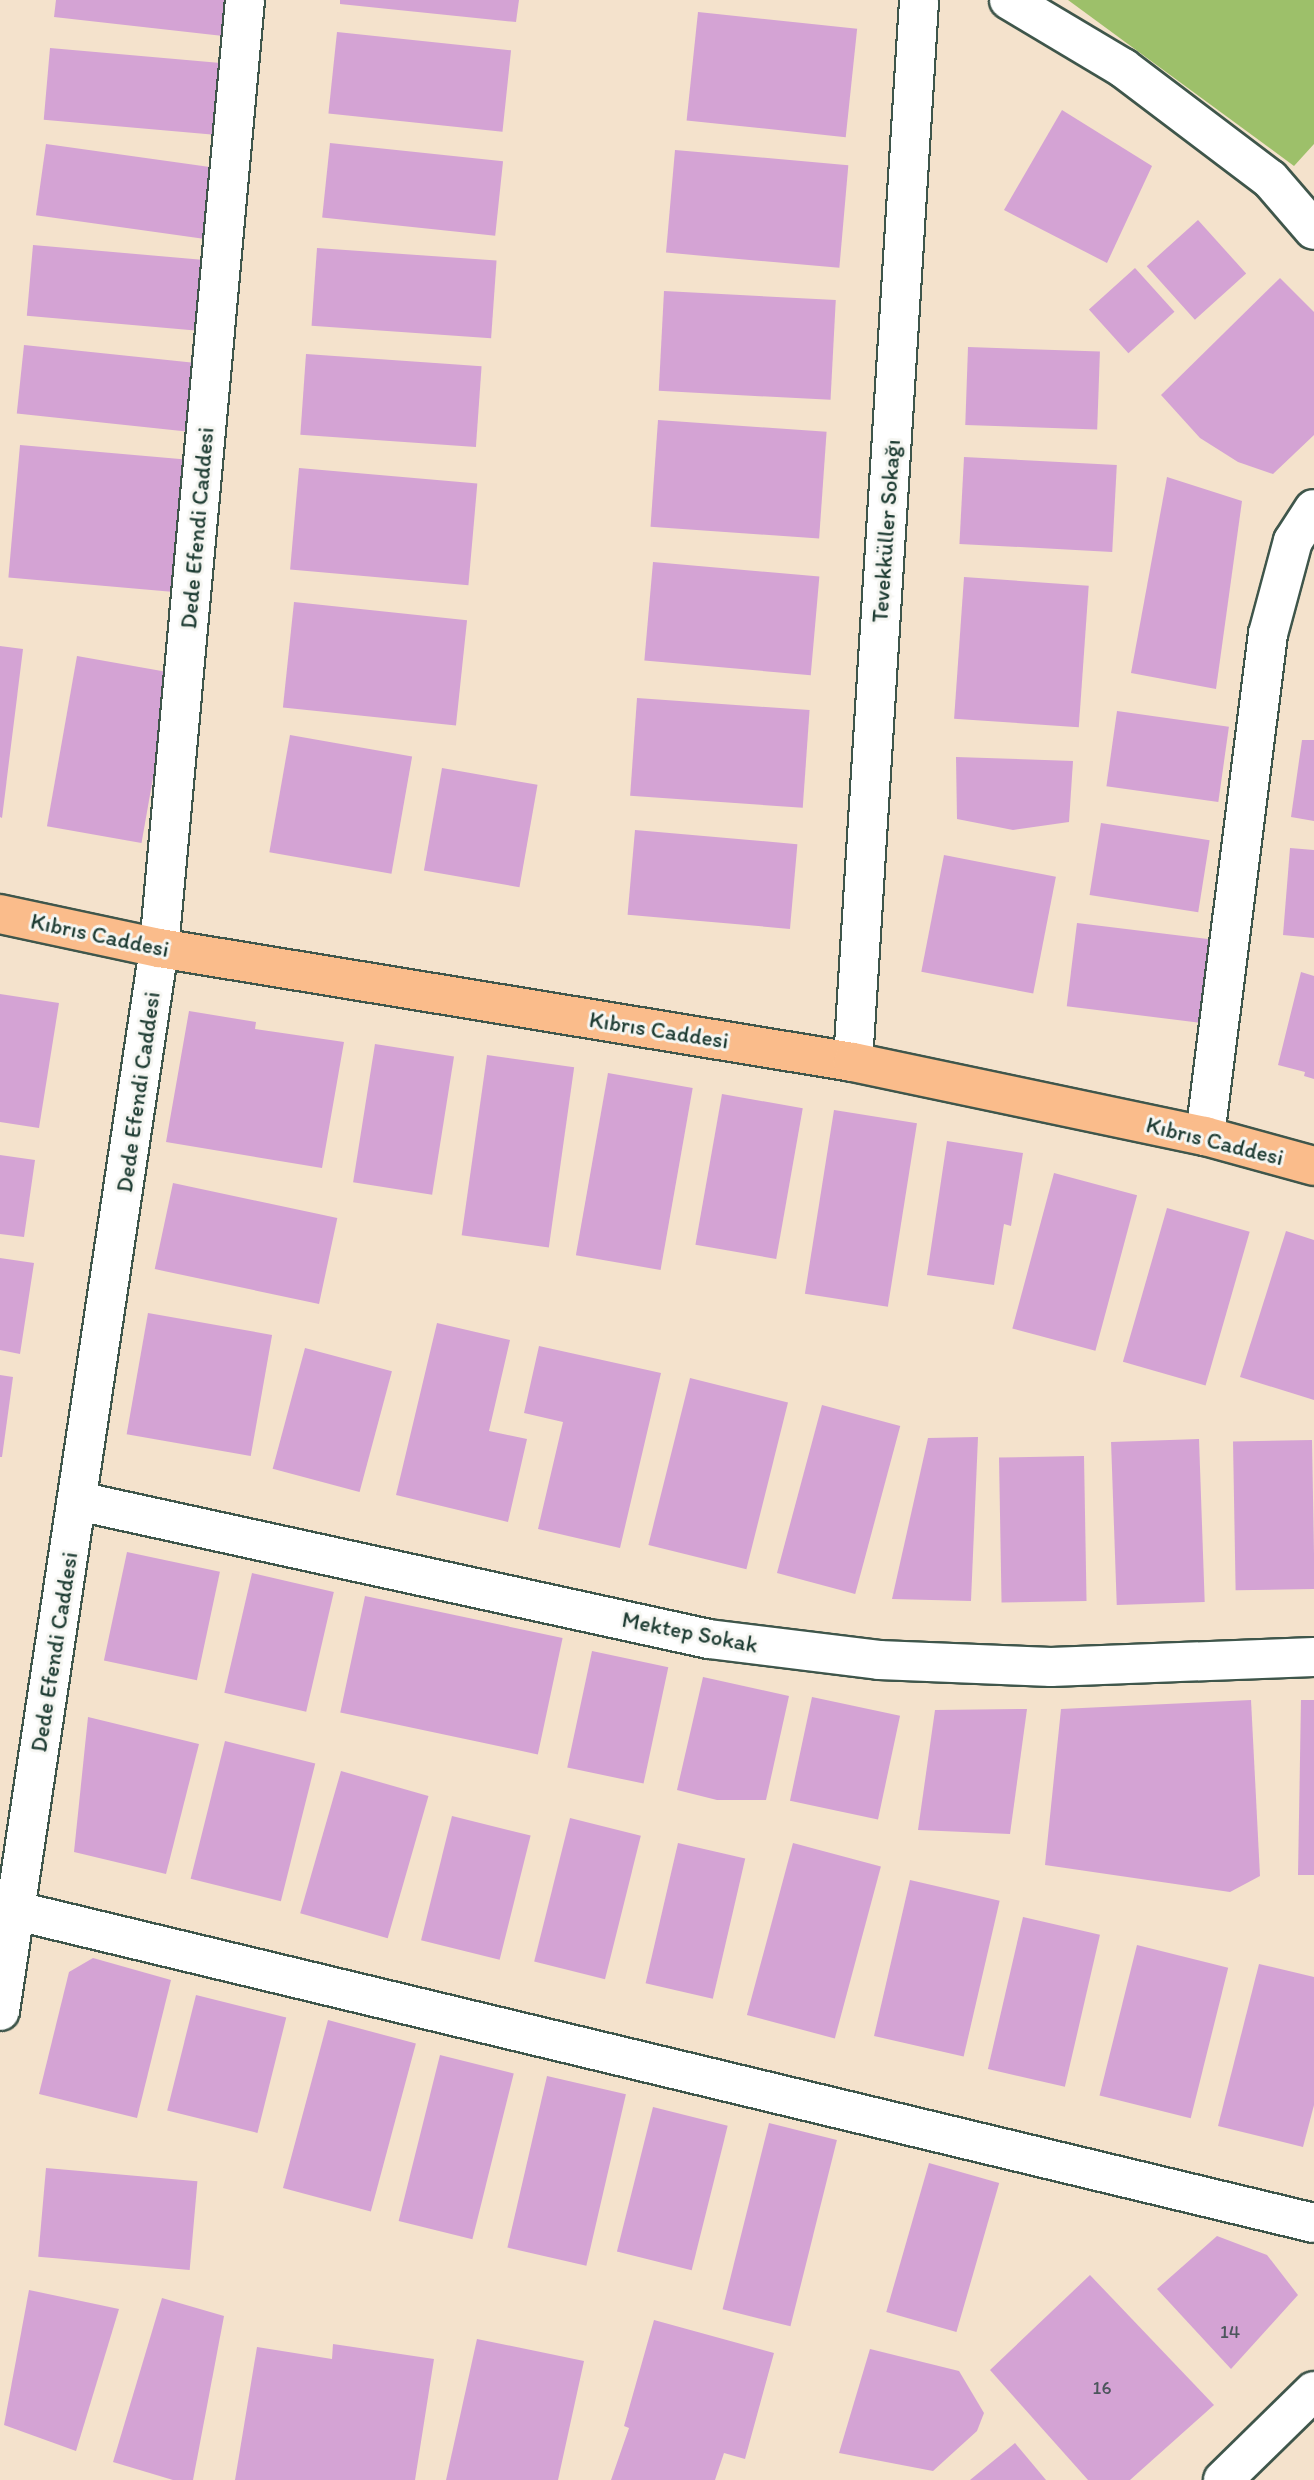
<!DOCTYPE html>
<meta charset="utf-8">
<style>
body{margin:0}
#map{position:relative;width:1314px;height:2480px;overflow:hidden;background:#f4e2cc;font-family:Itim,sans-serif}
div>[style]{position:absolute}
.green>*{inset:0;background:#9dc06a}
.building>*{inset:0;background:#d4a3d4;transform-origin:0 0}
.roads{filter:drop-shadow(2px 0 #3f564b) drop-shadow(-2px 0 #3f564b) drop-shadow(0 2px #3f564b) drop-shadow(0 -2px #3f564b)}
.minor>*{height:38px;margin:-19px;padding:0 19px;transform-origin:19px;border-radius:19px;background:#fff}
.major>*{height:38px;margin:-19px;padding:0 19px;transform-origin:19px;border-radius:19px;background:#fabc8b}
span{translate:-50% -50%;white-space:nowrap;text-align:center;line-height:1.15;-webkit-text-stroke:6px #f6f6f2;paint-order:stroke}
.number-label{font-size:19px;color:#4c565c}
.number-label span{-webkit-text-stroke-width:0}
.street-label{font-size:23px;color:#1f3d34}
</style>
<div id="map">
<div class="green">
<i style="clip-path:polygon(1068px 0,1314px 0,1314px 144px,1294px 166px)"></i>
</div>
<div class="building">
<i style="clip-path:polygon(56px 0,236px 0,232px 37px,54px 17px)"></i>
<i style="clip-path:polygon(340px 0,519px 0,516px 22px,340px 4px)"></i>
<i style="left:698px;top:12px;width:160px;height:109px;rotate:6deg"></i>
<i style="left:337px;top:32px;width:175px;height:82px;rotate:6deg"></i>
<i style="left:50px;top:48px;width:177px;height:72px;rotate:5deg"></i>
<i style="clip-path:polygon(1062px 110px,1152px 166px,1107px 263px,1004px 210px)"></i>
<i style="left:330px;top:143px;width:174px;height:75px;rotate:6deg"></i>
<i style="left:46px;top:144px;width:169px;height:72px;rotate:8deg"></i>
<i style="left:675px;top:150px;width:174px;height:103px;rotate:5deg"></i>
<i style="left:1198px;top:220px;width:72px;height:69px;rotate:48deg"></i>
<i style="left:33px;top:245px;width:172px;height:71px;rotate:5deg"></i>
<i style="left:317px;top:248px;width:180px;height:78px;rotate:4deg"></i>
<i style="left:1135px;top:268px;width:59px;height:62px;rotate:48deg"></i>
<i style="clip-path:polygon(1280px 278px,1314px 312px,1314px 435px,1273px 474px,1238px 462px,1200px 438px,1161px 395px)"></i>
<i style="left:664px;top:291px;width:172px;height:100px;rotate:3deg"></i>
<i style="left:24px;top:345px;width:173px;height:69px;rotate:6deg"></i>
<i style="left:968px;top:347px;width:132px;height:78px;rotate:2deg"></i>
<i style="left:306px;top:354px;width:176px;height:81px;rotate:4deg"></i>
<i style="left:658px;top:420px;width:169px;height:107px;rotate:4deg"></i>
<i style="left:20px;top:445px;width:172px;height:133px;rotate:5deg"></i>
<i style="left:964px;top:457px;width:153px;height:87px;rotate:3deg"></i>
<i style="left:299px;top:468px;width:179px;height:102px;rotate:5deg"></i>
<i style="clip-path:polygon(1167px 477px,1242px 501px,1216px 689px,1131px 673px)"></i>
<i style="left:653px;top:562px;width:167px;height:99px;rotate:5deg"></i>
<i style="left:964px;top:577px;width:125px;height:142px;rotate:4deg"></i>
<i style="left:294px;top:602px;width:174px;height:106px;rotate:6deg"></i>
<i style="clip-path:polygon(0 646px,23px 649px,2px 818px,0 817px)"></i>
<i style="left:77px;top:656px;width:96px;height:173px;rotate:10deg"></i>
<i style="left:637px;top:698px;width:173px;height:98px;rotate:4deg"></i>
<i style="left:1117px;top:711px;width:113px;height:76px;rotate:8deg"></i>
<i style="left:290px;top:735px;width:124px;height:119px;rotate:10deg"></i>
<i style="clip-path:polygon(1302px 740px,1314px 740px,1314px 821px,1291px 817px)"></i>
<i style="clip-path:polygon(956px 757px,1073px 761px,1069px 822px,1013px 830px,957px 819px)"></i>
<i style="left:442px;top:768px;width:97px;height:104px;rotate:10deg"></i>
<i style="left:1101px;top:823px;width:110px;height:73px;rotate:9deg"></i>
<i style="left:635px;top:830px;width:163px;height:85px;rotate:5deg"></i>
<i style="clip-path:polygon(1290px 848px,1314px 850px,1314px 938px,1283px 935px)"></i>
<i style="left:944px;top:855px;width:114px;height:119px;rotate:11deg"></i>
<i style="left:1077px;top:923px;width:138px;height:84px;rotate:7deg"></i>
<i style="clip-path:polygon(1301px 972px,1314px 976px,1314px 1079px,1304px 1076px,1305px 1072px,1278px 1065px)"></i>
<i style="clip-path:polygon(0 994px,59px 1003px,39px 1128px,0 1122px)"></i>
<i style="clip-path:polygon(189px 1011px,256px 1022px,255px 1029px,344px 1042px,322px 1168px,166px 1142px)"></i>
<i style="left:375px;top:1044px;width:80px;height:140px;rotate:9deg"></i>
<i style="left:487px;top:1055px;width:88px;height:182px;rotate:8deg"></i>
<i style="left:608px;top:1073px;width:86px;height:185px;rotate:10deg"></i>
<i style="left:722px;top:1094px;width:82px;height:153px;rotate:10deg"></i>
<i style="left:834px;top:1110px;width:84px;height:186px;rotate:9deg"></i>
<i style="clip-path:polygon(947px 1141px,1023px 1153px,1011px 1226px,1004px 1224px,994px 1285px,927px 1275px)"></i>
<i style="clip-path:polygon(0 1155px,35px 1160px,24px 1237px,0 1234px)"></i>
<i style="left:1054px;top:1173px;width:86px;height:161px;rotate:15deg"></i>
<i style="left:173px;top:1183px;width:168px;height:88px;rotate:12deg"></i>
<i style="left:1167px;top:1208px;width:86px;height:160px;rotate:16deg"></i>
<i style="clip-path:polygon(1286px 1231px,1314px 1240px,1314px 1400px,1240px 1377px)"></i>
<i style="clip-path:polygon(0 1258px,34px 1263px,20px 1354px,0 1350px)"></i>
<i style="left:148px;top:1313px;width:126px;height:123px;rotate:10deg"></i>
<i style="clip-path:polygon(437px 1323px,510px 1340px,489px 1431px,527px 1439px,508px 1522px,396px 1495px)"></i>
<i style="clip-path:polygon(539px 1346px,661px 1373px,620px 1548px,538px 1529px,563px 1422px,524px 1413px)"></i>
<i style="left:305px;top:1348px;width:90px;height:125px;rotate:15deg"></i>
<i style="clip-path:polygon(0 1375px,13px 1377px,2px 1457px,0 1457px)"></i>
<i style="left:690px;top:1378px;width:101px;height:172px;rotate:14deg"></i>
<i style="left:822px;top:1405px;width:81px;height:174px;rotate:15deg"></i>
<i style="clip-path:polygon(978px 1437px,971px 1601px,892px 1599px,928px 1438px)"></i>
<i style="left:1199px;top:1439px;width:163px;height:88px;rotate:88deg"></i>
<i style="left:1312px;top:1440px;width:149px;height:79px;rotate:89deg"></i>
<i style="left:1084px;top:1456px;width:145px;height:85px;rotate:89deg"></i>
<i style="left:127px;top:1552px;width:95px;height:111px;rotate:12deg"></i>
<i style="left:252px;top:1573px;width:84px;height:123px;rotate:13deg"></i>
<i style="left:365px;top:1596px;width:202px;height:119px;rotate:12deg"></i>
<i style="left:592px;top:1651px;width:78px;height:119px;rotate:12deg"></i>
<i style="clip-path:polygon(703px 1677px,789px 1696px,766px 1800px,717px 1800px,677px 1790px)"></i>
<i style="left:812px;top:1697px;width:90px;height:106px;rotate:12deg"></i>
<i style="clip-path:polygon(1251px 1700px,1260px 1876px,1230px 1892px,1045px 1865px,1061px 1709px)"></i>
<i style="clip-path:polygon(1301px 1700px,1314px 1700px,1314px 1875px,1298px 1875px)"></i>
<i style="clip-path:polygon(1027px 1709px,1010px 1834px,918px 1830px,935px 1710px)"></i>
<i style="clip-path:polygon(88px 1717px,199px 1744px,166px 1874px,74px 1852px)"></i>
<i style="left:225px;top:1741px;width:93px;height:142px;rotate:14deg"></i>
<i style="left:341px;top:1771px;width:91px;height:148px;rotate:16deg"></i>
<i style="left:452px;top:1816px;width:81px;height:128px;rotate:14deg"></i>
<i style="left:570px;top:1818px;width:73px;height:148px;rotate:14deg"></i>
<i style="left:678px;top:1843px;width:69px;height:144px;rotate:13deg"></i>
<i style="left:793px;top:1843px;width:91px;height:178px;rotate:15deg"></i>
<i style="left:910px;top:1880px;width:92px;height:160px;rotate:13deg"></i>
<i style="left:1023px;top:1917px;width:79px;height:156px;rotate:13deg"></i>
<i style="left:1137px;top:1945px;width:94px;height:155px;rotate:14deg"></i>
<i style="clip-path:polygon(93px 1958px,171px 1980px,137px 2118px,39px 2094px,69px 1972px)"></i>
<i style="clip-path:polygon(1259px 1964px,1314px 1977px,1314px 2105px,1303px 2147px,1218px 2126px)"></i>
<i style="left:196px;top:1995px;width:93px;height:119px;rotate:14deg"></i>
<i style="left:328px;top:2020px;width:91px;height:174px;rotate:15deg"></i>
<i style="left:440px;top:2055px;width:76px;height:171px;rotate:14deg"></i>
<i style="left:547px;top:2076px;width:81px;height:176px;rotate:13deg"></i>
<i style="left:653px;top:2107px;width:77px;height:149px;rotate:14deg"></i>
<i style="left:769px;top:2123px;width:70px;height:192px;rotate:14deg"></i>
<i style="left:929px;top:2163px;width:73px;height:155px;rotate:16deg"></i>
<i style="left:46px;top:2168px;width:152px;height:89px;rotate:5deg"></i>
<i style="clip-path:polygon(1217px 2236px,1267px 2255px,1298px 2295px,1231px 2369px,1157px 2289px)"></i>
<i style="clip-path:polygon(1090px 2275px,1214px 2405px,1130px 2480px,1088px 2480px,990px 2370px)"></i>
<i style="clip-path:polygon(29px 2290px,119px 2309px,76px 2451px,4px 2425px)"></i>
<i style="clip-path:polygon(162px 2298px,224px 2316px,193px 2480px,173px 2480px,113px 2462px)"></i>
<i style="clip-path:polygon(654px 2320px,774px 2353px,745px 2459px,724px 2453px,715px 2480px,611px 2480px,629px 2428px,624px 2426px)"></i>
<i style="clip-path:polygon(477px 2339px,584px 2361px,558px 2480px,446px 2480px)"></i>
<i style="clip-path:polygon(333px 2344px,434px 2359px,415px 2480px,235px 2480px,257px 2347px,332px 2359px)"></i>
<i style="clip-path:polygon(870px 2349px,959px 2371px,984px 2413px,977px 2431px,933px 2471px,839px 2453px)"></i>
<i style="clip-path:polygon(1015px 2443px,1046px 2480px,970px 2480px)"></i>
</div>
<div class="roads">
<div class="minor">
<i style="left:1009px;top:0;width:133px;rotate:30.8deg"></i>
<i style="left:1123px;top:68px;width:184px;rotate:37.1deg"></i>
<i style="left:1270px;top:179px;width:67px;rotate:49.2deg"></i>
<i style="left:853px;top:1062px;width:1064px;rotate:-86.44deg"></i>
<i style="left:1205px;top:1136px;width:506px;rotate:-82.85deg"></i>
<i style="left:1268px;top:634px;width:96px;rotate:-75deg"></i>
<i style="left:1293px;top:541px;width:38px;rotate:-57deg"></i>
<i style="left:78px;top:1501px;width:646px;rotate:12.34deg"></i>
<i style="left:709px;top:1639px;width:171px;rotate:7deg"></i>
<i style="left:879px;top:1660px;width:172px;rotate:2.3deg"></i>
<i style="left:1051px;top:1667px;width:263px;rotate:-2.2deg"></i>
<i style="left:13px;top:1910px;width:1338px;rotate:13.53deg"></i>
<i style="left:0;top:2011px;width:1075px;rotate:-81.49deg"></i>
<i style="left:159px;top:948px;width:952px;rotate:-84.82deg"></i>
<i style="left:1223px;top:2480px;width:127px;rotate:-44.4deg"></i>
</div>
<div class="major">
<i style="left:0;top:914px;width:163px;rotate:12.1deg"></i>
<i style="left:159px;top:948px;width:703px;rotate:9.33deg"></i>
<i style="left:853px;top:1062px;width:360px;rotate:11.9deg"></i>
<i style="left:1205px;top:1136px;width:113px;rotate:15.4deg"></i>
</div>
</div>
<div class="number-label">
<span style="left:1230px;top:2332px">14</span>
<span style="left:1102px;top:2388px">16</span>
</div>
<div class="street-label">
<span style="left:197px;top:528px;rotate:-85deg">Dede Efendi Caddesi</span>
<span style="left:886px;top:531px;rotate:-86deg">Tevekküller Sokağı</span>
<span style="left:100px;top:935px;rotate:12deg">Kıbrıs Caddesi</span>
<span style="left:659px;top:1030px;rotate:9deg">Kıbrıs Caddesi</span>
<span style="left:138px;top:1092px;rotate:-82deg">Dede Efendi Caddesi</span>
<span style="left:1215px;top:1141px;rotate:14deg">Kıbrıs Caddesi</span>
<span style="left:690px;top:1632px;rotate:11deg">Mektep Sokak</span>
<span style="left:54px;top:1652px;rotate:-81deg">Dede Efendi Caddesi</span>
</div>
</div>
